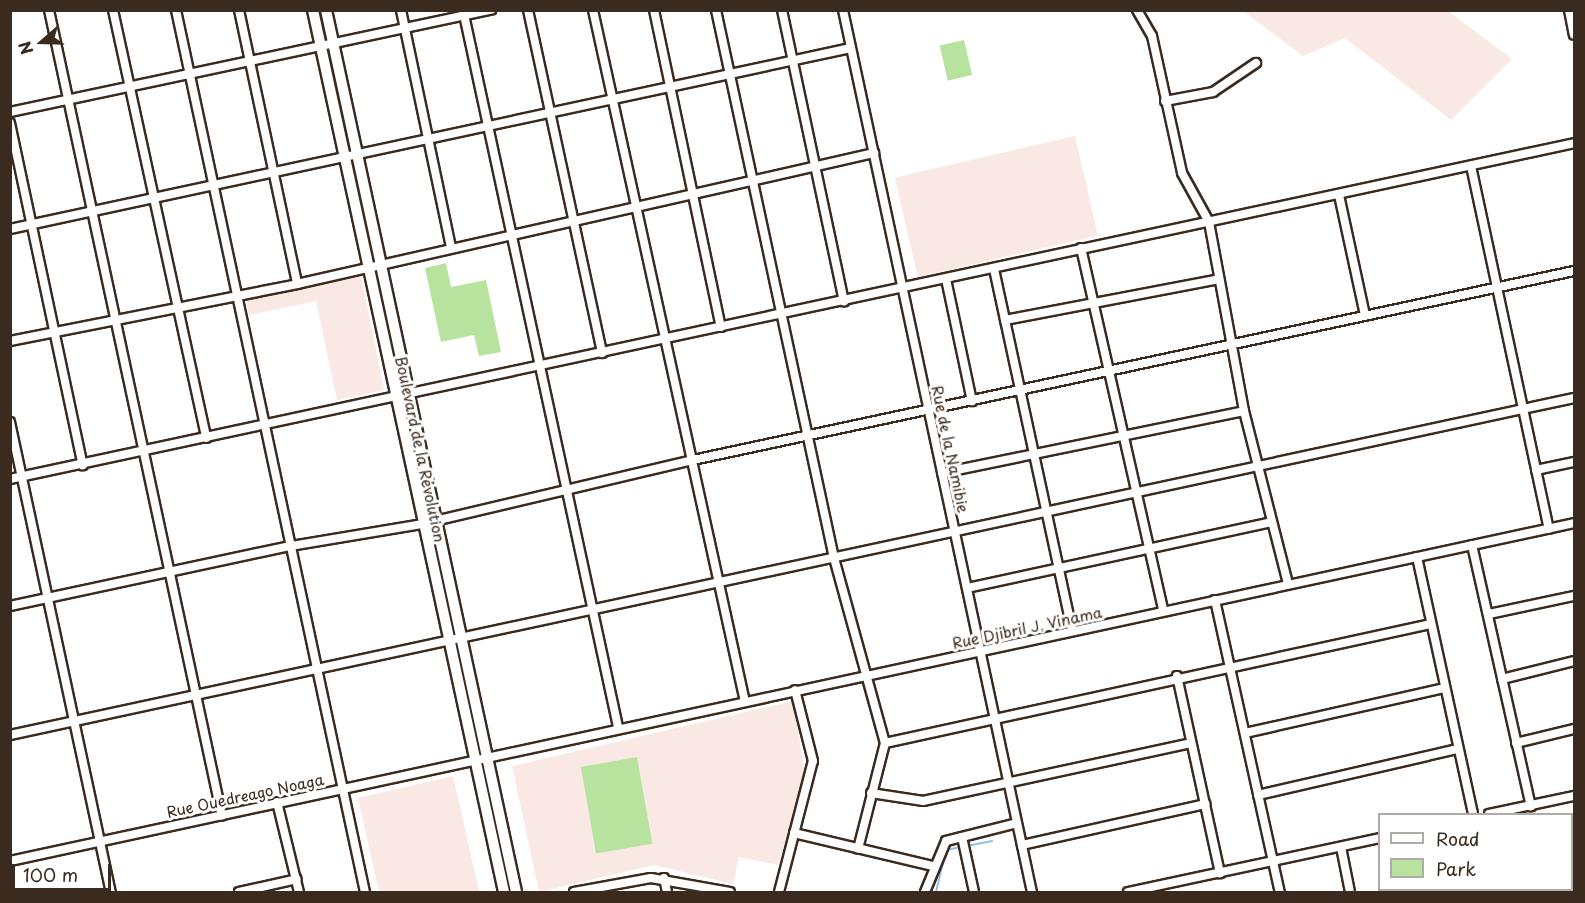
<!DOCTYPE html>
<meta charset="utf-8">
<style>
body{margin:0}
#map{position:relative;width:1585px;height:903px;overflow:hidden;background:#fff;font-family:"Playpen Sans",sans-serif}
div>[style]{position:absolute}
.built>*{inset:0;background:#f9e8e4;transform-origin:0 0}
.green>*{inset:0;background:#b8e39f;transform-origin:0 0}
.stream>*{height:2px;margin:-1px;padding:0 1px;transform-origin:1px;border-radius:1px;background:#92bfec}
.roads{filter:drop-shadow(2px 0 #3b2a1e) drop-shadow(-2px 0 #3b2a1e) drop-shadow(0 2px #3b2a1e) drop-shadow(0 -2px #3b2a1e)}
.minor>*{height:8px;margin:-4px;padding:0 4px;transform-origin:4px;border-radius:4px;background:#fff}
.major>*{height:10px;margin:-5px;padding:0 5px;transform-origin:5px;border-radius:5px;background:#fff}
span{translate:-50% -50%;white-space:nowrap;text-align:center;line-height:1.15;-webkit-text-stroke:6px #fff;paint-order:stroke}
.street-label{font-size:15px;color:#3b2a1e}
.frame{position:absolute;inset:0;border:12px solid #3b2a1e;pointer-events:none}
.legend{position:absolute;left:1378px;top:813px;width:195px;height:78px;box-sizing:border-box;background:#fff;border:2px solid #b1aaa5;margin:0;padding:8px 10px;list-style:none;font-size:18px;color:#3b2a1e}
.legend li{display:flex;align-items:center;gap:12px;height:30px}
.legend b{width:30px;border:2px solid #b1aaa5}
.north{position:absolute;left:12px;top:12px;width:60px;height:60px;-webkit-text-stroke:4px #fff;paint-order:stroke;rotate:250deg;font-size:16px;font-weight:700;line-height:24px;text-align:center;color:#3b2a1e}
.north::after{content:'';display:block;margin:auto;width:21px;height:27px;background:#3b2a1e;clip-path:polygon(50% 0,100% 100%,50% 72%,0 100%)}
.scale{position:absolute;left:12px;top:864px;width:99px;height:27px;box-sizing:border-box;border:3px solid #3b2a1e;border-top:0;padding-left:8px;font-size:18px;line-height:21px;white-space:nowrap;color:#3b2a1e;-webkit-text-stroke:4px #fff;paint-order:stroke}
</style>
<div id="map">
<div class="built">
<i style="clip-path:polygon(1243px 11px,1448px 11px,1512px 59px,1451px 120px,1345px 38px,1303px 56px)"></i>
<i style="left:1075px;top:136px;width:102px;height:185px;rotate:77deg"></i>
<i style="clip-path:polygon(361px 276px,384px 390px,337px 400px,316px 301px,249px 315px,246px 299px)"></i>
<i style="clip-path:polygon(793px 701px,805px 774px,778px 865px,739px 857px,733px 884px,654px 865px,539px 892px,512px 766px)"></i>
<i style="clip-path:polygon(453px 776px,479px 891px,379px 892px,358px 798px)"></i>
</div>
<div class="green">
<i style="left:964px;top:40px;width:36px;height:25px;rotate:77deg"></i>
<i style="clip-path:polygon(446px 263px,451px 287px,486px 280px,501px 352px,479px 356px,474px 335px,441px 342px,425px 268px)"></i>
<i style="left:637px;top:757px;width:88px;height:57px;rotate:80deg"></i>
</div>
<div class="stream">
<i style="left:936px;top:892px;width:43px;rotate:-76.6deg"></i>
<i style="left:946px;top:850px;width:47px;rotate:-11.1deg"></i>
</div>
<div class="roads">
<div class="minor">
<i style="left:49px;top:10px;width:824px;rotate:77.89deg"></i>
<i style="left:113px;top:10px;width:438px;rotate:77.7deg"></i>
<i style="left:176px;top:10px;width:902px;rotate:77.91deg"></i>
<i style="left:239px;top:10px;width:280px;rotate:78deg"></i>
<i style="left:401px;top:10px;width:243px;rotate:78.1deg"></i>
<i style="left:463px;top:10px;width:734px;rotate:77.8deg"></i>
<i style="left:528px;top:10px;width:351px;rotate:77.8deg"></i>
<i style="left:593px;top:10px;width:708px;rotate:77.61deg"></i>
<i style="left:654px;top:10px;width:324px;rotate:78.1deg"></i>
<i style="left:716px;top:10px;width:561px;rotate:77.85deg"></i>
<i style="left:834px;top:558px;width:192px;rotate:74.6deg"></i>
<i style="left:885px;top:743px;width:109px;rotate:104.3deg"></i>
<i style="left:782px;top:10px;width:298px;rotate:78deg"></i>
<i style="left:843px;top:10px;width:902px;rotate:77.91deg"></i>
<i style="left:1137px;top:10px;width:30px;rotate:60deg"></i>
<i style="left:1152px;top:36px;width:140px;rotate:77.6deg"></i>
<i style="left:1182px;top:173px;width:56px;rotate:61.1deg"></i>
<i style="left:1209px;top:222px;width:192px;rotate:79.5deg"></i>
<i style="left:1244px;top:411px;width:179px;rotate:75.7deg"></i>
<i style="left:1569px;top:10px;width:25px;rotate:79deg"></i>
<i style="left:1165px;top:101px;width:49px;rotate:-10.6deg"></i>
<i style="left:1213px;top:92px;width:52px;rotate:-34deg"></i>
<i style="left:10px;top:112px;width:492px;rotate:-12deg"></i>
<i style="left:10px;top:123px;width:350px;rotate:78deg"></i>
<i style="left:1471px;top:166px;width:371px;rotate:77.9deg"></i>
<i style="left:1339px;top:195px;width:123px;rotate:77.8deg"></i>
<i style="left:10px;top:229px;width:860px;rotate:-12.15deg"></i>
<i style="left:1081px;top:248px;width:371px;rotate:77.2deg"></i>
<i style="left:994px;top:269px;width:370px;rotate:77.8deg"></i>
<i style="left:946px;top:279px;width:125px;rotate:78deg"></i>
<i style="left:1005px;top:320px;width:218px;rotate:-10.8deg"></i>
<i style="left:10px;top:341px;width:293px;rotate:-11.2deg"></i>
<i style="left:297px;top:284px;width:592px;rotate:-12.79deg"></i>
<i style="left:10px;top:422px;width:481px;rotate:77.9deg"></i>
<i style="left:1536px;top:470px;width:39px;rotate:-12deg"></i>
<i style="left:942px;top:473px;width:308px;rotate:-11.6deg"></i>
<i style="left:10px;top:479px;width:1600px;rotate:-12.12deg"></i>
<i style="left:1472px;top:545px;width:268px;rotate:77.3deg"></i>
<i style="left:1417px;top:557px;width:263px;rotate:77.7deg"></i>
<i style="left:967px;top:588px;width:311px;rotate:-12.2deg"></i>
<i style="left:1215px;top:600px;width:299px;rotate:77.5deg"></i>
<i style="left:10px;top:606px;width:287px;rotate:-12.1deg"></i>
<i style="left:291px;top:546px;width:133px;rotate:-9.5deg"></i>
<i style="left:422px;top:524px;width:278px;rotate:-13.3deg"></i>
<i style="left:693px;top:460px;width:901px;rotate:-12.11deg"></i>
<i style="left:1489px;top:614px;width:87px;rotate:-12deg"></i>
<i style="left:1177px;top:676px;width:202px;rotate:77.7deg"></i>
<i style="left:1502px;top:679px;width:74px;rotate:-14deg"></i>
<i style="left:1245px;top:733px;width:205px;rotate:-12.7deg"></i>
<i style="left:10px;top:735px;width:1600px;rotate:-12.16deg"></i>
<i style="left:885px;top:743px;width:559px;rotate:-12.3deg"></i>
<i style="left:1516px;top:743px;width:60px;rotate:-13.6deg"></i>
<i style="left:871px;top:793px;width:53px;rotate:8.7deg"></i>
<i style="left:923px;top:801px;width:274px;rotate:-12.2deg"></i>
<i style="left:1258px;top:795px;width:205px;rotate:-13deg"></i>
<i style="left:277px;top:802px;width:93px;rotate:76.3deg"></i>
<i style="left:1489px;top:814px;width:87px;rotate:-12deg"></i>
<i style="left:794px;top:833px;width:142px;rotate:13.4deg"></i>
<i style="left:962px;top:837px;width:56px;rotate:77.7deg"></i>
<i style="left:1022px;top:845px;width:188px;rotate:-12.6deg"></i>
<i style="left:1341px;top:847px;width:46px;rotate:78.7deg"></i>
<i style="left:10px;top:861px;width:1600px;rotate:-12.19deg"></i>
<i style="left:1572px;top:864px;width:2px"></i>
<i style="left:664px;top:878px;width:14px;rotate:78deg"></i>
<i style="left:1413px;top:890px;width:2px;rotate:90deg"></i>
<i style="left:1489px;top:890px;width:2px;rotate:90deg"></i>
<i style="left:239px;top:892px;width:59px;rotate:-12.6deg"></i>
<i style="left:574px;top:892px;width:78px;rotate:-10.3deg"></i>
<i style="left:651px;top:878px;width:80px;rotate:10deg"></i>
<i style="left:779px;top:892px;width:135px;rotate:-75.5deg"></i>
<i style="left:813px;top:761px;width:73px;rotate:-104.2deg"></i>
<i style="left:925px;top:892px;width:55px;rotate:-67.6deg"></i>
<i style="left:946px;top:841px;width:73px;rotate:-14.2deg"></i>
<i style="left:1128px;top:892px;width:258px;rotate:-12.1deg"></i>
</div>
<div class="major">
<i style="left:313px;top:10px;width:902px;rotate:77.78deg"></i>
<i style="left:326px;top:10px;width:902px;rotate:77.84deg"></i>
</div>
</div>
<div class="street-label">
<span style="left:421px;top:449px;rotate:78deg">Boulevard de la Révolution</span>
<span style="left:951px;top:449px;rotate:78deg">Rue de la Namibie</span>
<span style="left:1027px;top:627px;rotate:-12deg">Rue Djibril J. Vinama</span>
<span style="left:245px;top:795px;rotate:-12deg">Rue Ouedreago Noaga</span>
</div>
<div class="frame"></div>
<ul class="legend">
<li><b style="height:8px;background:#fff"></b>Road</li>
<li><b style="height:16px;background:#b8e39f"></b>Park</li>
</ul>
<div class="north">N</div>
<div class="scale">100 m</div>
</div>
